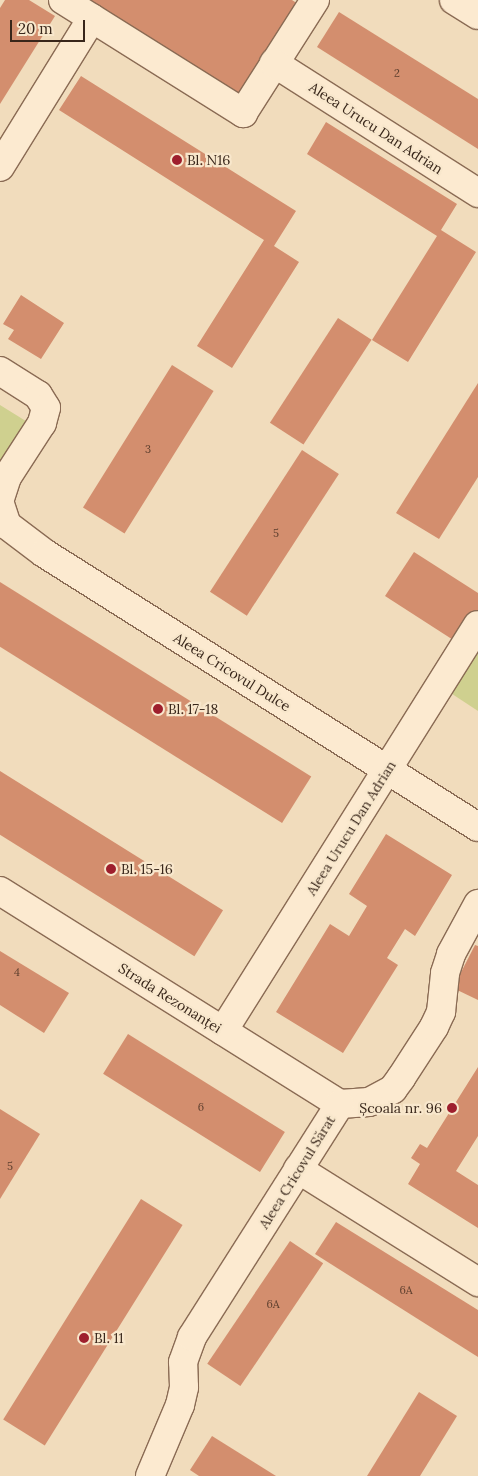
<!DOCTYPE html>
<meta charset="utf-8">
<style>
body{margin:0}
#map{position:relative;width:478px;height:1476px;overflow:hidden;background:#f1dcbc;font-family:Lora,serif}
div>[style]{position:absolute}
.green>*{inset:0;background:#cfd08f}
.building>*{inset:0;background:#d38e6e;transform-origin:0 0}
.roads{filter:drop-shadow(1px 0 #8a6b54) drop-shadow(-1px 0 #8a6b54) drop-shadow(0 1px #8a6b54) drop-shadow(0 -1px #8a6b54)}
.minor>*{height:28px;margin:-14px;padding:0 14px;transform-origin:14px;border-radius:14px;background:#fcead0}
.tertiary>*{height:28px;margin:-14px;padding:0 14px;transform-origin:14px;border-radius:14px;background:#fcead0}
.dots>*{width:14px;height:14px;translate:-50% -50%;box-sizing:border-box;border:2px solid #f8e7cc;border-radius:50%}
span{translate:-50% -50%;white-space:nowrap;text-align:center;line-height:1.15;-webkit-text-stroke:4.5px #f8e7cc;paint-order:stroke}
.number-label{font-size:11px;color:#5f402f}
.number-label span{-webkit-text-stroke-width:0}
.street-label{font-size:14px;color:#38261a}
.poi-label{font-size:14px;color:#38261a}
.left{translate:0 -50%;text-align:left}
.right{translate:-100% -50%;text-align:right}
.scale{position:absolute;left:10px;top:20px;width:75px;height:22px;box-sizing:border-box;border:2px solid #38261a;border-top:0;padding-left:6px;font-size:15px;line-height:18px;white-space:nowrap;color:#38261a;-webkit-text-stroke:4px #f8e7cc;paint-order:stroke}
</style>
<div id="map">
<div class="green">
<i style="clip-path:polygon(0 405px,29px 423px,0 470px)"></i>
<i style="clip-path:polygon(478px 625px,478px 711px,440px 686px)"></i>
</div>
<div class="building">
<i style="clip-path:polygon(5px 0,29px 0,55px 16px,0 104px,0 8px)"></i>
<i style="clip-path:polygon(89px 0,292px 0,298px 4px,241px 95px)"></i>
<i style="clip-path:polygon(339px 12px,478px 99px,478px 149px,317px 47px)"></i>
<i style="clip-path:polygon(81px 76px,296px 211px,274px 246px,299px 262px,232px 368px,197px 346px,264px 240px,59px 110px)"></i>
<i style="clip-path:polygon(326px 122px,457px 204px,441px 230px,476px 252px,408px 362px,372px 340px,437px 236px,307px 154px)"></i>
<i style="clip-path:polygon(21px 295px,64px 323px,41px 359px,8px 339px,14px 330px,3px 324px)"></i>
<i style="left:338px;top:318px;width:40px;height:125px;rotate:33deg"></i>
<i style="left:172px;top:365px;width:49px;height:168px;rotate:32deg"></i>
<i style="clip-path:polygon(478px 383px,478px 477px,439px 539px,396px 513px)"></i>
<i style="left:302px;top:450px;width:44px;height:169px;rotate:33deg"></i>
<i style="clip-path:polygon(414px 552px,478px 593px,478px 618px,461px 645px,385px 596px)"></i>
<i style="left:0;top:582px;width:367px;height:55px;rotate:32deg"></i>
<i style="left:0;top:771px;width:263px;height:54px;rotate:32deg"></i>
<i style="clip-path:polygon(386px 834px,452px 875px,415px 936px,405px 929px,387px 958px,398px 965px,343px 1053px,276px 1012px,330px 924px,349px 936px,367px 906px,349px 894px)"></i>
<i style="clip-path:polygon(475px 945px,478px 946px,478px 1000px,453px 988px)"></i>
<i style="clip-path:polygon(0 951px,69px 993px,44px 1033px,0 1005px)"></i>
<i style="left:128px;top:1034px;width:185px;height:47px;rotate:32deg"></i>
<i style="clip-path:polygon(478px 1067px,478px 1136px,456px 1171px,478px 1185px,478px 1228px,408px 1184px,420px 1164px,411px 1158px,420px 1144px,427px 1148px)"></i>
<i style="clip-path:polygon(0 1109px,40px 1134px,0 1199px)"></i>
<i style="left:141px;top:1199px;width:49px;height:260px;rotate:32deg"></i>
<i style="clip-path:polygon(336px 1222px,478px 1310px,478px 1357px,315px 1254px)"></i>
<i style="left:290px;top:1241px;width:40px;height:148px;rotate:34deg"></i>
<i style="clip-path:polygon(419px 1392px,457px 1416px,420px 1476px,367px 1476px)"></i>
<i style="clip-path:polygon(212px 1436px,276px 1476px,199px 1476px,190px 1470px)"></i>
</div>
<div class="roads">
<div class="minor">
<i style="left:63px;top:0;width:213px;rotate:32.1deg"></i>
<i style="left:243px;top:113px;width:134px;rotate:-57.5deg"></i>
<i style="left:274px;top:63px;width:242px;rotate:32.5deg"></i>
<i style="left:0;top:167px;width:175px;rotate:-58.3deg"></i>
<i style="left:0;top:371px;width:45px;rotate:32.3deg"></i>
<i style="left:38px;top:395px;width:15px;rotate:58deg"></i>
<i style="left:46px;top:408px;width:16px;rotate:105deg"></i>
<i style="left:42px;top:423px;width:64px;rotate:122.9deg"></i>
<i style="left:7px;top:477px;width:22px;rotate:108deg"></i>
<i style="left:0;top:504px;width:22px;rotate:72deg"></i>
<i style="left:7px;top:525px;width:46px;rotate:37.1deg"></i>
<i style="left:44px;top:553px;width:513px;rotate:32.27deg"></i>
<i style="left:0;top:891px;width:401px;rotate:32.1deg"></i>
<i style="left:223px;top:1031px;width:479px;rotate:-57.9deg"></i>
<i style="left:340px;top:1104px;width:29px;rotate:-4deg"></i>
<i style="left:369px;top:1102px;width:27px;rotate:-28deg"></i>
<i style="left:393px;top:1089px;width:14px;rotate:-54deg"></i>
<i style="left:401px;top:1078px;width:61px;rotate:-57.1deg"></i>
<i style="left:434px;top:1027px;width:17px;rotate:-65deg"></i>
<i style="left:441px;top:1012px;width:39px;rotate:-84deg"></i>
<i style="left:445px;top:973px;width:20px;rotate:-72deg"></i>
<i style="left:451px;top:954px;width:57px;rotate:-61.6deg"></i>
<i style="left:298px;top:1169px;width:213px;rotate:32.1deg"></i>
<i style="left:150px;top:1476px;width:77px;rotate:-67.1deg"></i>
<i style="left:180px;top:1405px;width:18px;rotate:-77deg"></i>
<i style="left:184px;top:1387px;width:25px;rotate:-92deg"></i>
<i style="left:183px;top:1362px;width:27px;rotate:-70deg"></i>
<i style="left:192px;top:1337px;width:276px;rotate:-57.6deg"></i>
</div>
<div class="tertiary">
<i style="left:454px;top:0;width:28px;rotate:32deg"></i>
</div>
</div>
<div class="dots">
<i style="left:177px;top:160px;background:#9e1f2d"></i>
<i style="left:158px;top:709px;background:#9e1f2d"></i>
<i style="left:111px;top:869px;background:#9e1f2d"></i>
<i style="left:452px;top:1108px;background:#9e1f2d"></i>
<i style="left:84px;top:1338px;background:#9e1f2d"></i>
</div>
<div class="number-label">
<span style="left:397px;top:73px">2</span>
<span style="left:148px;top:449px">3</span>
<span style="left:276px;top:533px">5</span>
<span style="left:17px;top:972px">4</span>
<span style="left:201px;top:1107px">6</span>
<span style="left:10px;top:1166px">5</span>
<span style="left:406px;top:1290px">6A</span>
<span style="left:273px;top:1304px">6A</span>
</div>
<div class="street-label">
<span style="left:376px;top:128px;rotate:33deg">Aleea Urucu Dan Adrian</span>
<span style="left:232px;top:672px;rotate:32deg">Aleea Cricovul Dulce</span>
<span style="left:351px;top:828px;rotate:-58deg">Aleea Urucu Dan Adrian</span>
<span style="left:170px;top:998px;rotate:32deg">Strada Rezonanței</span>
<span style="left:297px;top:1172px;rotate:-58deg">Aleea Cricovul Sărat</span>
</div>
<div class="poi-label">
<span class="left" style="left:187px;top:160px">Bl. N16</span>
<span class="left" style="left:168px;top:709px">Bl. 17-18</span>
<span class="left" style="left:121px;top:869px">Bl. 15-16</span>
<span class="right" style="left:442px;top:1108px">Școala nr. 96</span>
<span class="left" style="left:94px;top:1338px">Bl. 11</span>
</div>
<div class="scale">20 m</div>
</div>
